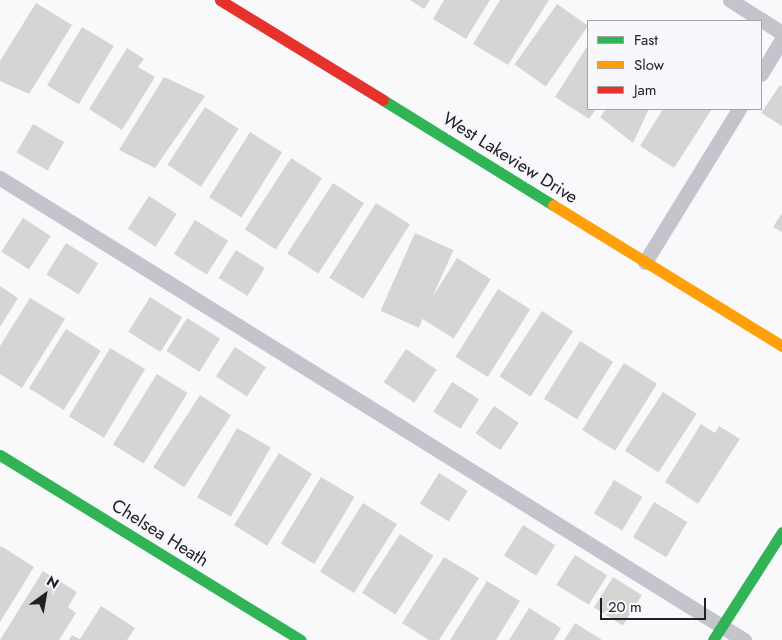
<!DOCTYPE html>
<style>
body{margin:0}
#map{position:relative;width:782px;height:640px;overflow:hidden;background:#f9f9fb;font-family:Jost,sans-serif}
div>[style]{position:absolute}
.building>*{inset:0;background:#d5d6d3;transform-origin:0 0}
.lane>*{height:15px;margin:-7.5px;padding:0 7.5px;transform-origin:7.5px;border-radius:7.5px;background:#c4c4cc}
.fast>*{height:11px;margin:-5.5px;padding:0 5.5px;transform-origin:5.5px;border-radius:5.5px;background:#30b455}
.slow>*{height:11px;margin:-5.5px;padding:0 5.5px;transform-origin:5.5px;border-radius:5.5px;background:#ff9f0a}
.jam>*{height:11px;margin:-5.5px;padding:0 5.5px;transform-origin:5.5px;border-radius:5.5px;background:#e5322d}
span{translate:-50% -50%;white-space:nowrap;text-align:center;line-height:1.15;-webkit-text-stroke:5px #f8f8fc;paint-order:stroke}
.street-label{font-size:18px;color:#202027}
.legend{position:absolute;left:587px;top:20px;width:175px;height:90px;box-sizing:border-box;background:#f8f8fc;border:1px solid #a2a2a7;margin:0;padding:6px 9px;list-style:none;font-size:15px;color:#202027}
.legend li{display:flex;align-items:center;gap:10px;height:25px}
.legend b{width:25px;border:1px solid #a2a2a7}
.north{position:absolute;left:20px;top:570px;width:50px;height:50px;-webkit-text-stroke:4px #f8f8fc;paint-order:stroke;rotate:32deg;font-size:14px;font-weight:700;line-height:20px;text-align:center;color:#202027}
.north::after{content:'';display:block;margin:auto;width:18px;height:22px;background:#202027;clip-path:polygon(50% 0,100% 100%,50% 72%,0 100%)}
.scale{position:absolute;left:600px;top:598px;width:106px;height:22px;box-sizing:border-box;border:2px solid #202027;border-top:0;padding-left:6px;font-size:15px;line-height:18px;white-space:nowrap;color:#202027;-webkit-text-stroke:4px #f8f8fc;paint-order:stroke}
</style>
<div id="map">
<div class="building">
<i style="clip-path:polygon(410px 0,430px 0,424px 9px)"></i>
<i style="clip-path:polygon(444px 0,490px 0,466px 39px,433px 19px)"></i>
<i style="clip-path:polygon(500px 0,549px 0,508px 65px,473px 44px)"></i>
<i style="clip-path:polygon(36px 3px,72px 25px,29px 94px,0 81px,0 61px)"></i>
<i style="left:557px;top:4px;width:38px;height:74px;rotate:35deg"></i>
<i style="left:82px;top:27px;width:37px;height:68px;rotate:31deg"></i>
<i style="clip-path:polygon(588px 45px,588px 109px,596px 109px,589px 119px,555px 97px)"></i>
<i style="clip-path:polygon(127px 48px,144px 59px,138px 67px,155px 77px,122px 130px,89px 109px)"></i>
<i style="clip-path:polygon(164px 77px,205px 96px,155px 168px,119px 150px)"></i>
<i style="clip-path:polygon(780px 85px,782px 87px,782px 126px,761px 113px)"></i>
<i style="left:205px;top:107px;width:40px;height:69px;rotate:33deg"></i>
<i style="clip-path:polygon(606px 109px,649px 109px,633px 143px,600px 117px)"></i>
<i style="clip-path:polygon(663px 109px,712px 109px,674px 168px,640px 146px)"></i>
<i style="left:33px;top:124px;width:36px;height:33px;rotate:30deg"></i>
<i style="left:250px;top:132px;width:38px;height:77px;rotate:32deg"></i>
<i style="left:291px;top:158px;width:37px;height:85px;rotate:33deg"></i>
<i style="left:333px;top:183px;width:37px;height:84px;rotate:33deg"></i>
<i style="left:149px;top:196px;width:33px;height:39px;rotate:33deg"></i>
<i style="left:376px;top:203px;width:40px;height:88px;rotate:32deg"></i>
<i style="clip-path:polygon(782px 213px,782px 232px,773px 227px)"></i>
<i style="left:23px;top:218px;width:33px;height:40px;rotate:33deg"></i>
<i style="left:195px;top:220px;width:39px;height:40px;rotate:32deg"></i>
<i style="left:415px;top:233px;width:42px;height:85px;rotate:24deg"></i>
<i style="left:66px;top:243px;width:38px;height:37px;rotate:32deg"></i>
<i style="left:236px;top:250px;width:34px;height:33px;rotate:32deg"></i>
<i style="left:457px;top:258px;width:40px;height:70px;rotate:32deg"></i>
<i style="clip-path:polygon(0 286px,18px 298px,0 327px)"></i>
<i style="left:498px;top:289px;width:38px;height:80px;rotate:32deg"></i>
<i style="left:150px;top:297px;width:38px;height:41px;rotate:32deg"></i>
<i style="clip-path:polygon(30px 298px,65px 319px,22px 388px,0 374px,0 346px)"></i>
<i style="left:542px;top:311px;width:37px;height:78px;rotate:33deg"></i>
<i style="left:187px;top:318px;width:39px;height:39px;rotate:32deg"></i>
<i style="left:66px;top:329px;width:41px;height:70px;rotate:32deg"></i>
<i style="left:580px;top:341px;width:39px;height:68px;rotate:32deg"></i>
<i style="left:235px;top:347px;width:37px;height:35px;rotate:33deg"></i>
<i style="left:110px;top:348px;width:41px;height:80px;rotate:31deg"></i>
<i style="left:406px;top:349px;width:37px;height:40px;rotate:34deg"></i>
<i style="left:624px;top:363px;width:39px;height:79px;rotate:32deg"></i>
<i style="left:157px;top:374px;width:36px;height:83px;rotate:32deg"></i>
<i style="left:452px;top:382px;width:32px;height:35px;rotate:32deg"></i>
<i style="left:663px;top:392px;width:40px;height:70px;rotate:33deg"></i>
<i style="left:200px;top:395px;width:37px;height:86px;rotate:33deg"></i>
<i style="left:494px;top:406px;width:30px;height:33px;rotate:34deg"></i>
<i style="clip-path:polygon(701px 424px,715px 433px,719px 426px,740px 439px,698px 504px,665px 482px)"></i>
<i style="left:237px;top:428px;width:39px;height:80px;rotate:30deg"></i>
<i style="left:279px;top:453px;width:39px;height:85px;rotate:32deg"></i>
<i style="left:439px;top:473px;width:34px;height:36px;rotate:32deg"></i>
<i style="left:321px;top:477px;width:39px;height:78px;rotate:31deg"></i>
<i style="left:614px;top:480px;width:33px;height:39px;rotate:31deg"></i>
<i style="left:654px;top:502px;width:39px;height:41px;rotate:31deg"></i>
<i style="left:363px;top:503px;width:40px;height:81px;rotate:32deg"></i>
<i style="left:523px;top:525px;width:38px;height:36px;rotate:32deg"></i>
<i style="left:400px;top:534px;width:40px;height:70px;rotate:33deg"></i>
<i style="clip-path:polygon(1px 546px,34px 567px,0 622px,0 548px)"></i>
<i style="left:575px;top:555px;width:38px;height:35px;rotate:32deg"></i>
<i style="clip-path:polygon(444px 557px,479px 578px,439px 640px,429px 640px,402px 623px)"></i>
<i style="clip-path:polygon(43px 571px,77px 592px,68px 607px,76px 613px,59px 640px,0 640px)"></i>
<i style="left:613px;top:577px;width:34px;height:36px;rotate:32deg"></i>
<i style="clip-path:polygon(487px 581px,520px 601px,496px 640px,450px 640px)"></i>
<i style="clip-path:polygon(101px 606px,135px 628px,127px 640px,69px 640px,72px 635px,80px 639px)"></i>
<i style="clip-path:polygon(529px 608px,561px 628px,554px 640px,509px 640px)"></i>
<i style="clip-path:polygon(575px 623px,602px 640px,564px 640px)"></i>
</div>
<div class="lane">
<i style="left:730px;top:0;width:62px;rotate:32.4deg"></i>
<i style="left:761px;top:74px;width:41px;rotate:-59deg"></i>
<i style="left:0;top:178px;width:876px;rotate:31.84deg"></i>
<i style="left:645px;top:262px;width:180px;rotate:-58.4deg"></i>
</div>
<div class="fast">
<i style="left:383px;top:100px;width:200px;rotate:31.7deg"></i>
<i style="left:0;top:455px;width:353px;rotate:31.6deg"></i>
<i style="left:713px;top:640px;width:128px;rotate:-57.4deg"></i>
</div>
<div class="slow">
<i style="left:553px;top:205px;width:269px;rotate:31.6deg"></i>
</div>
<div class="jam">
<i style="left:220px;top:0;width:191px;rotate:31.5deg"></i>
</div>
<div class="street-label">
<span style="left:510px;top:158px;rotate:32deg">West Lakeview Drive</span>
<span style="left:160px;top:533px;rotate:32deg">Chelsea Heath</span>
</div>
<ul class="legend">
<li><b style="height:6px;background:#30b455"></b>Fast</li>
<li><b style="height:6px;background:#ff9f0a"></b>Slow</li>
<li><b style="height:6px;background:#e5322d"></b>Jam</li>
</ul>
<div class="north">N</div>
<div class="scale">20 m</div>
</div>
